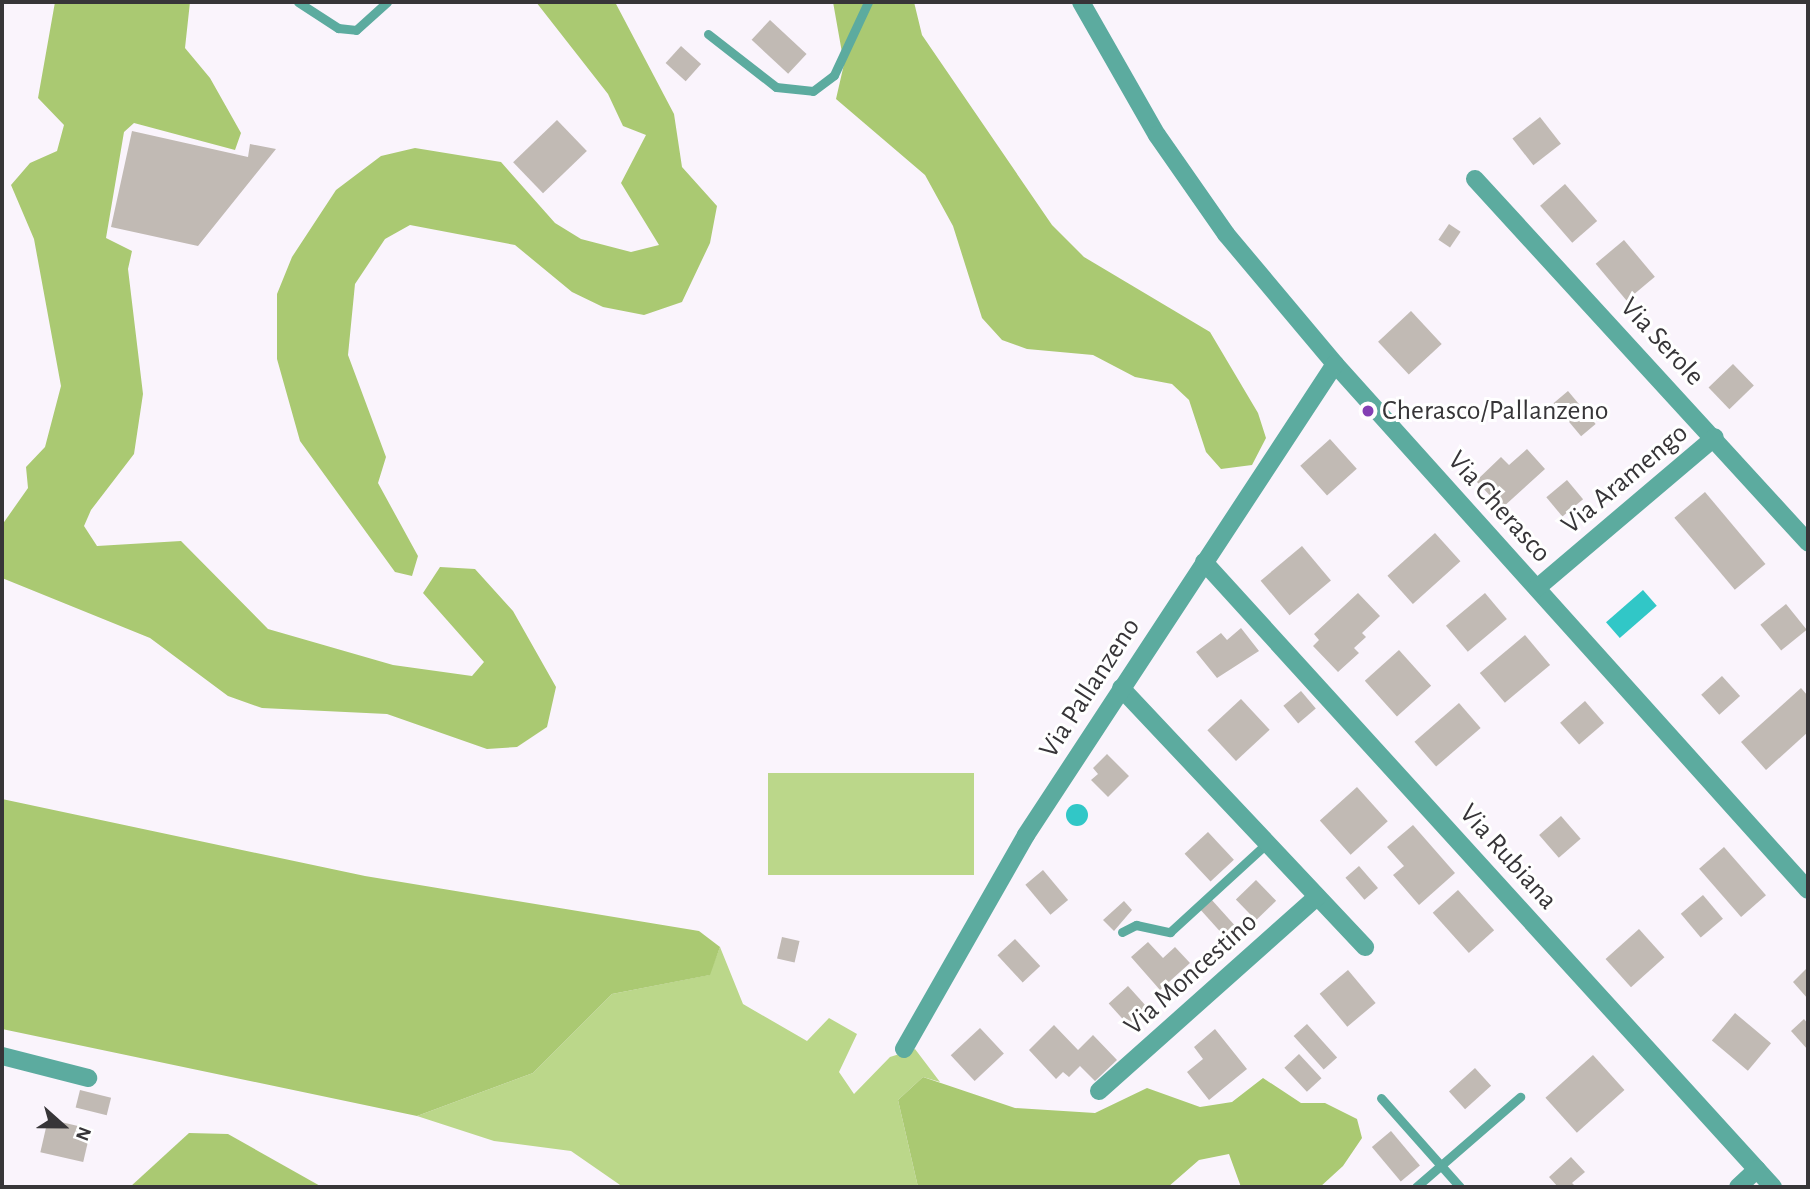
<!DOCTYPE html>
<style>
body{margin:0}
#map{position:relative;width:1810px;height:1189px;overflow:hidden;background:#faf4fc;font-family:"Alegreya Sans",sans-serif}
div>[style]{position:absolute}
.green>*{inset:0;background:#bbd78a;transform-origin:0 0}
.forest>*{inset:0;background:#aac972}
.water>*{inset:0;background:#31c7c7;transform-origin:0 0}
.round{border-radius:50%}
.building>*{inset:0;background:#c1bab4;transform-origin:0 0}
.service>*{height:9px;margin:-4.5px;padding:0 4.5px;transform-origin:4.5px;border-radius:4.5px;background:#5cab9f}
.minor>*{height:18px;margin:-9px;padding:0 9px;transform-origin:9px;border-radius:9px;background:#5cab9f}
.dots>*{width:19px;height:19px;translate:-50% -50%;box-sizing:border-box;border:4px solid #fff;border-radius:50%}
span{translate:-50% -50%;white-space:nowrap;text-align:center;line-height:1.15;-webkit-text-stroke:6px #fff;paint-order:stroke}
.street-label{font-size:28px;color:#373538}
.poi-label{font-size:28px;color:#373538}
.left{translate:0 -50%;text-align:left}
.frame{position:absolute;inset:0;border:4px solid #373538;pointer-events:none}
.north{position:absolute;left:28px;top:1091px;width:70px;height:70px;-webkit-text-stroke:5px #fff;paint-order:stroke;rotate:111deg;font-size:19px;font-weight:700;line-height:28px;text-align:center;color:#373538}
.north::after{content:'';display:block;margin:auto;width:24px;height:32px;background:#373538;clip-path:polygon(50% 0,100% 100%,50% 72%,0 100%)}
</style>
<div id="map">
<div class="green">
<i style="left:768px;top:773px;width:206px;height:102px"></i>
<i style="clip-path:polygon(720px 947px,743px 1004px,807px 1041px,829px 1018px,857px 1034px,839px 1072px,854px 1094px,890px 1057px,915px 1049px,940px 1082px,923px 1077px,898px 1100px,918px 1187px,623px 1187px,571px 1151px,494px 1141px,417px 1116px,533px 1073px,612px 994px,709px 975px)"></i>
</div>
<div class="forest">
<i style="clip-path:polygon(55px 2px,190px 2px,185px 48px,210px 78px,241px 133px,235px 150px,134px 123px,124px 132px,106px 238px,132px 251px,128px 269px,143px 394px,134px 454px,91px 510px,84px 526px,97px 546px,181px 541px,268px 629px,393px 665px,472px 676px,484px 662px,423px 593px,440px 567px,475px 569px,513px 611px,556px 687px,547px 727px,517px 747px,487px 749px,387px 714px,262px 708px,228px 696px,150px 638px,2px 578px,2px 525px,28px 488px,26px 467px,45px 447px,61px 386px,34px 239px,11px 185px,30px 163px,57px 151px,64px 125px,38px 98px)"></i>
<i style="clip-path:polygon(536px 2px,615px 2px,674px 114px,682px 167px,717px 206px,710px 243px,682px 302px,644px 315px,603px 307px,572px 292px,515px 245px,410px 225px,385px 239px,355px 284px,348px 355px,386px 457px,378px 483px,418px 556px,412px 576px,395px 572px,300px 441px,277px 359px,277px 294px,292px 257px,336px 190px,381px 156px,415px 148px,501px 162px,555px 223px,581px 239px,631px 252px,659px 245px,621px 183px,646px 135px,623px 126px,608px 94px)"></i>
<i style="clip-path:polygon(833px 2px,914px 2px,922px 35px,1052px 225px,1084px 257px,1210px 332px,1258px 413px,1266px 438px,1252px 465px,1221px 469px,1206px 452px,1189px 400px,1172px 384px,1135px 377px,1093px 355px,1027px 349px,1002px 340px,982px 318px,953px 226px,925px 175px,836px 99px,844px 64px)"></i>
<i style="clip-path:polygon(2px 799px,365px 876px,699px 931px,720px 947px,710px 975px,612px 994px,533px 1073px,417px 1116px,2px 1029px)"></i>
<i style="clip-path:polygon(923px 1077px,1015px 1108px,1095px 1113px,1147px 1088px,1200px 1107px,1232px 1102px,1263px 1078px,1301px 1103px,1325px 1103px,1357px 1119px,1362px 1138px,1343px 1166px,1320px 1187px,1241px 1187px,1229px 1154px,1199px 1160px,1168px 1187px,918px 1187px,898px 1100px)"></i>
<i style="clip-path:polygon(189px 1133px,228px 1134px,322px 1187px,130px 1187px)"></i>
</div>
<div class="water">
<i style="left:1643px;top:590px;width:21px;height:49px;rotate:49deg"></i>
<i class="round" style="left:1066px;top:804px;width:22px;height:22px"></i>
</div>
<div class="building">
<i style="left:770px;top:20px;width:50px;height:27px;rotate:43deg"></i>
<i style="left:681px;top:46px;width:27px;height:23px;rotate:42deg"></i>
<i style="left:1540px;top:117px;width:34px;height:35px;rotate:52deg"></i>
<i style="left:557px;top:120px;width:43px;height:61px;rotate:46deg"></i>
<i style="clip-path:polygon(132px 131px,248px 157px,250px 144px,276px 149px,198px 246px,111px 227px)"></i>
<i style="left:1565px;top:184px;width:49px;height:33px;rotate:49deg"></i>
<i style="left:1449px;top:224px;width:14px;height:19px;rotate:34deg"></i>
<i style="left:1624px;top:240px;width:48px;height:37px;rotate:50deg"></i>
<i style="left:1411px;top:311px;width:45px;height:45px;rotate:47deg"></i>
<i style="left:1733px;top:364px;width:30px;height:34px;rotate:46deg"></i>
<i style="left:1568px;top:391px;width:43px;height:19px;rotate:50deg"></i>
<i style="left:1330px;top:439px;width:40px;height:40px;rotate:48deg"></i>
<i style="clip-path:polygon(1527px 449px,1545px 469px,1502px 508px,1476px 481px,1501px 457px,1509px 465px)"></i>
<i style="left:1567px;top:480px;width:25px;height:27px;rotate:50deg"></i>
<i style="left:1705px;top:492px;width:94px;height:40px;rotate:50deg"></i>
<i style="left:1435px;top:533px;width:38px;height:64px;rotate:48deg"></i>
<i style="left:1302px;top:546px;width:45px;height:54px;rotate:50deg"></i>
<i style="clip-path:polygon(1358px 593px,1380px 616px,1362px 633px,1366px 637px,1354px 648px,1359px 653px,1338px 672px,1313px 646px,1319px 640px,1314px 634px)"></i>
<i style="left:1485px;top:593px;width:34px;height:51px;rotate:50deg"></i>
<i style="left:1786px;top:604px;width:33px;height:33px;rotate:51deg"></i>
<i style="clip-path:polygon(1241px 628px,1259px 651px,1217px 678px,1196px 652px,1221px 633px,1227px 640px)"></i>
<i style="left:1525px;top:635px;width:39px;height:59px;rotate:50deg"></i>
<i style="left:1399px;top:650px;width:48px;height:46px;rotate:48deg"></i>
<i style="left:1722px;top:676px;width:27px;height:28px;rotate:48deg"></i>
<i style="clip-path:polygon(1801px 688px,1808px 696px,1808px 732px,1766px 770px,1741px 742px)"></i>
<i style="left:1301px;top:691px;width:23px;height:23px;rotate:50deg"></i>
<i style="left:1241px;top:699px;width:42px;height:46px;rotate:47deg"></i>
<i style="left:1585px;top:701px;width:29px;height:33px;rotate:49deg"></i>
<i style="left:1459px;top:703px;width:33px;height:59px;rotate:49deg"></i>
<i style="clip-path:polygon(1107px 754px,1129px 776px,1108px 797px,1091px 780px,1098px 774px,1093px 768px)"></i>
<i style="left:1357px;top:787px;width:46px;height:50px;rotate:48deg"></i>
<i style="left:1561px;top:816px;width:30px;height:29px;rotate:49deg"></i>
<i style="clip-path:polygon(1413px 825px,1455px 873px,1419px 905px,1393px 875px,1404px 866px,1387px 847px)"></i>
<i style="left:1208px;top:832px;width:38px;height:32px;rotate:47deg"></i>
<i style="left:1724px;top:847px;width:64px;height:33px;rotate:49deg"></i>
<i style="left:1359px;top:866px;width:29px;height:18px;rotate:49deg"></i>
<i style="left:1043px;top:870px;width:39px;height:23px;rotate:50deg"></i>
<i style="left:1256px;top:880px;width:29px;height:28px;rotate:46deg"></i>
<i style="left:1458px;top:890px;width:54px;height:34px;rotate:48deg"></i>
<i style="left:1703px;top:895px;width:31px;height:29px;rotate:50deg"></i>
<i style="left:1211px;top:899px;width:46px;height:15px;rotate:48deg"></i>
<i style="clip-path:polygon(1124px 901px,1132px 910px,1114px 931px,1103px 920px)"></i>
<i style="left:1639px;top:929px;width:38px;height:45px;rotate:48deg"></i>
<i style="left:782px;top:937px;width:18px;height:22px;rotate:13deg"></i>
<i style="left:1015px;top:939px;width:37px;height:24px;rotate:47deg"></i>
<i style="clip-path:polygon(1148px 942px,1163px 958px,1175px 947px,1190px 963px,1160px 990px,1131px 957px)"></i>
<i style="clip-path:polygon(1808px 967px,1808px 999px,1793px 982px)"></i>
<i style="left:1348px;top:970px;width:43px;height:37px;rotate:50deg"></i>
<i style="left:1128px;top:986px;width:30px;height:26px;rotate:48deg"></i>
<i style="left:1735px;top:1013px;width:47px;height:36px;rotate:40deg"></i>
<i style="clip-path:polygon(1804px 1019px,1808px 1024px,1808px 1050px,1791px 1031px)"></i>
<i style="left:1307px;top:1024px;width:45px;height:18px;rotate:48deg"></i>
<i style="clip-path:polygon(1054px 1025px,1078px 1050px,1093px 1035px,1117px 1060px,1095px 1081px,1080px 1066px,1069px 1077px,1063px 1072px,1056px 1079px,1029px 1050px)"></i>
<i style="left:980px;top:1028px;width:35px;height:40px;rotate:47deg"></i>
<i style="clip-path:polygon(1215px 1029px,1247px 1069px,1209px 1100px,1187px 1072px,1203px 1059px,1194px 1047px)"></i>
<i style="left:1299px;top:1054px;width:33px;height:20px;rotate:47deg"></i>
<i style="left:1593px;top:1055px;width:47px;height:64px;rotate:48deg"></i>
<i style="left:1475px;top:1068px;width:24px;height:35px;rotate:48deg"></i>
<i style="left:80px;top:1090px;width:32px;height:18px;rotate:14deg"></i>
<i style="left:48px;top:1119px;width:44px;height:34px;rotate:13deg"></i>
<i style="left:1391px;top:1131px;width:45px;height:25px;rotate:50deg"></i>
<i style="clip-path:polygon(1571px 1157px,1585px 1172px,1572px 1183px,1576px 1187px,1558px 1187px,1549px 1177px)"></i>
</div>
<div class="service">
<i style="left:298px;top:2px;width:48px;rotate:33deg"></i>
<i style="left:338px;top:28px;width:18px;rotate:6deg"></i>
<i style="left:356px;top:30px;width:42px;rotate:-42.1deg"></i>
<i style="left:708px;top:34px;width:86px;rotate:37.9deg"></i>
<i style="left:776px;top:87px;width:37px;rotate:6deg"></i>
<i style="left:813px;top:91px;width:26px;rotate:-37deg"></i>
<i style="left:834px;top:75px;width:81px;rotate:-65deg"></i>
<i style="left:1122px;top:932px;width:16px;rotate:-27deg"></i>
<i style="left:1136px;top:925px;width:35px;rotate:12deg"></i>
<i style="left:1170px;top:932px;width:132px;rotate:-42.5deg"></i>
<i style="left:1381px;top:1098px;width:119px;rotate:48.4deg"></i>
<i style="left:1416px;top:1187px;width:138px;rotate:-40.9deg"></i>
</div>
<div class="minor">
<i style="left:1081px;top:2px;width:153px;rotate:60.3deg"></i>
<i style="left:1157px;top:135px;width:121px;rotate:55.1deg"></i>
<i style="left:1226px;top:234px;width:170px;rotate:50deg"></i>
<i style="left:1335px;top:364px;width:707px;rotate:48.04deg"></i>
<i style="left:1475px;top:179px;width:493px;rotate:47.5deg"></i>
<i style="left:1204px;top:562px;width:845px;rotate:47.69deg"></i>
<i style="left:1537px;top:588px;width:233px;rotate:-40.3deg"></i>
<i style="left:1121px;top:688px;width:356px;rotate:46.7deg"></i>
<i style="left:904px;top:1049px;width:246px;rotate:-60.3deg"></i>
<i style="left:1026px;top:835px;width:563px;rotate:-56.73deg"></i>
<i style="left:2px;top:1056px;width:89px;rotate:14.3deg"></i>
<i style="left:1099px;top:1091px;width:292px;rotate:-41.7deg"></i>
<i style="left:1738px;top:1187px;width:26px;rotate:-43deg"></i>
</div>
<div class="dots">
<i style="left:1368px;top:411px;background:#8340b4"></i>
</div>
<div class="street-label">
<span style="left:1662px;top:342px;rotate:47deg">Via Serole</span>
<span style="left:1625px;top:479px;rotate:-40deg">Via Aramengo</span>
<span style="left:1499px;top:507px;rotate:48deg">Via Cherasco</span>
<span style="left:1090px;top:688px;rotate:-57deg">Via Pallanzeno</span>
<span style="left:1508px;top:857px;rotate:48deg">Via Rubiana</span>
<span style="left:1191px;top:974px;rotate:-42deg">Via Moncestino</span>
</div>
<div class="poi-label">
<span class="left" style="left:1382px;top:411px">Cherasco/Pallanzeno</span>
</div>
<div class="frame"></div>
<div class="north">N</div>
</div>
